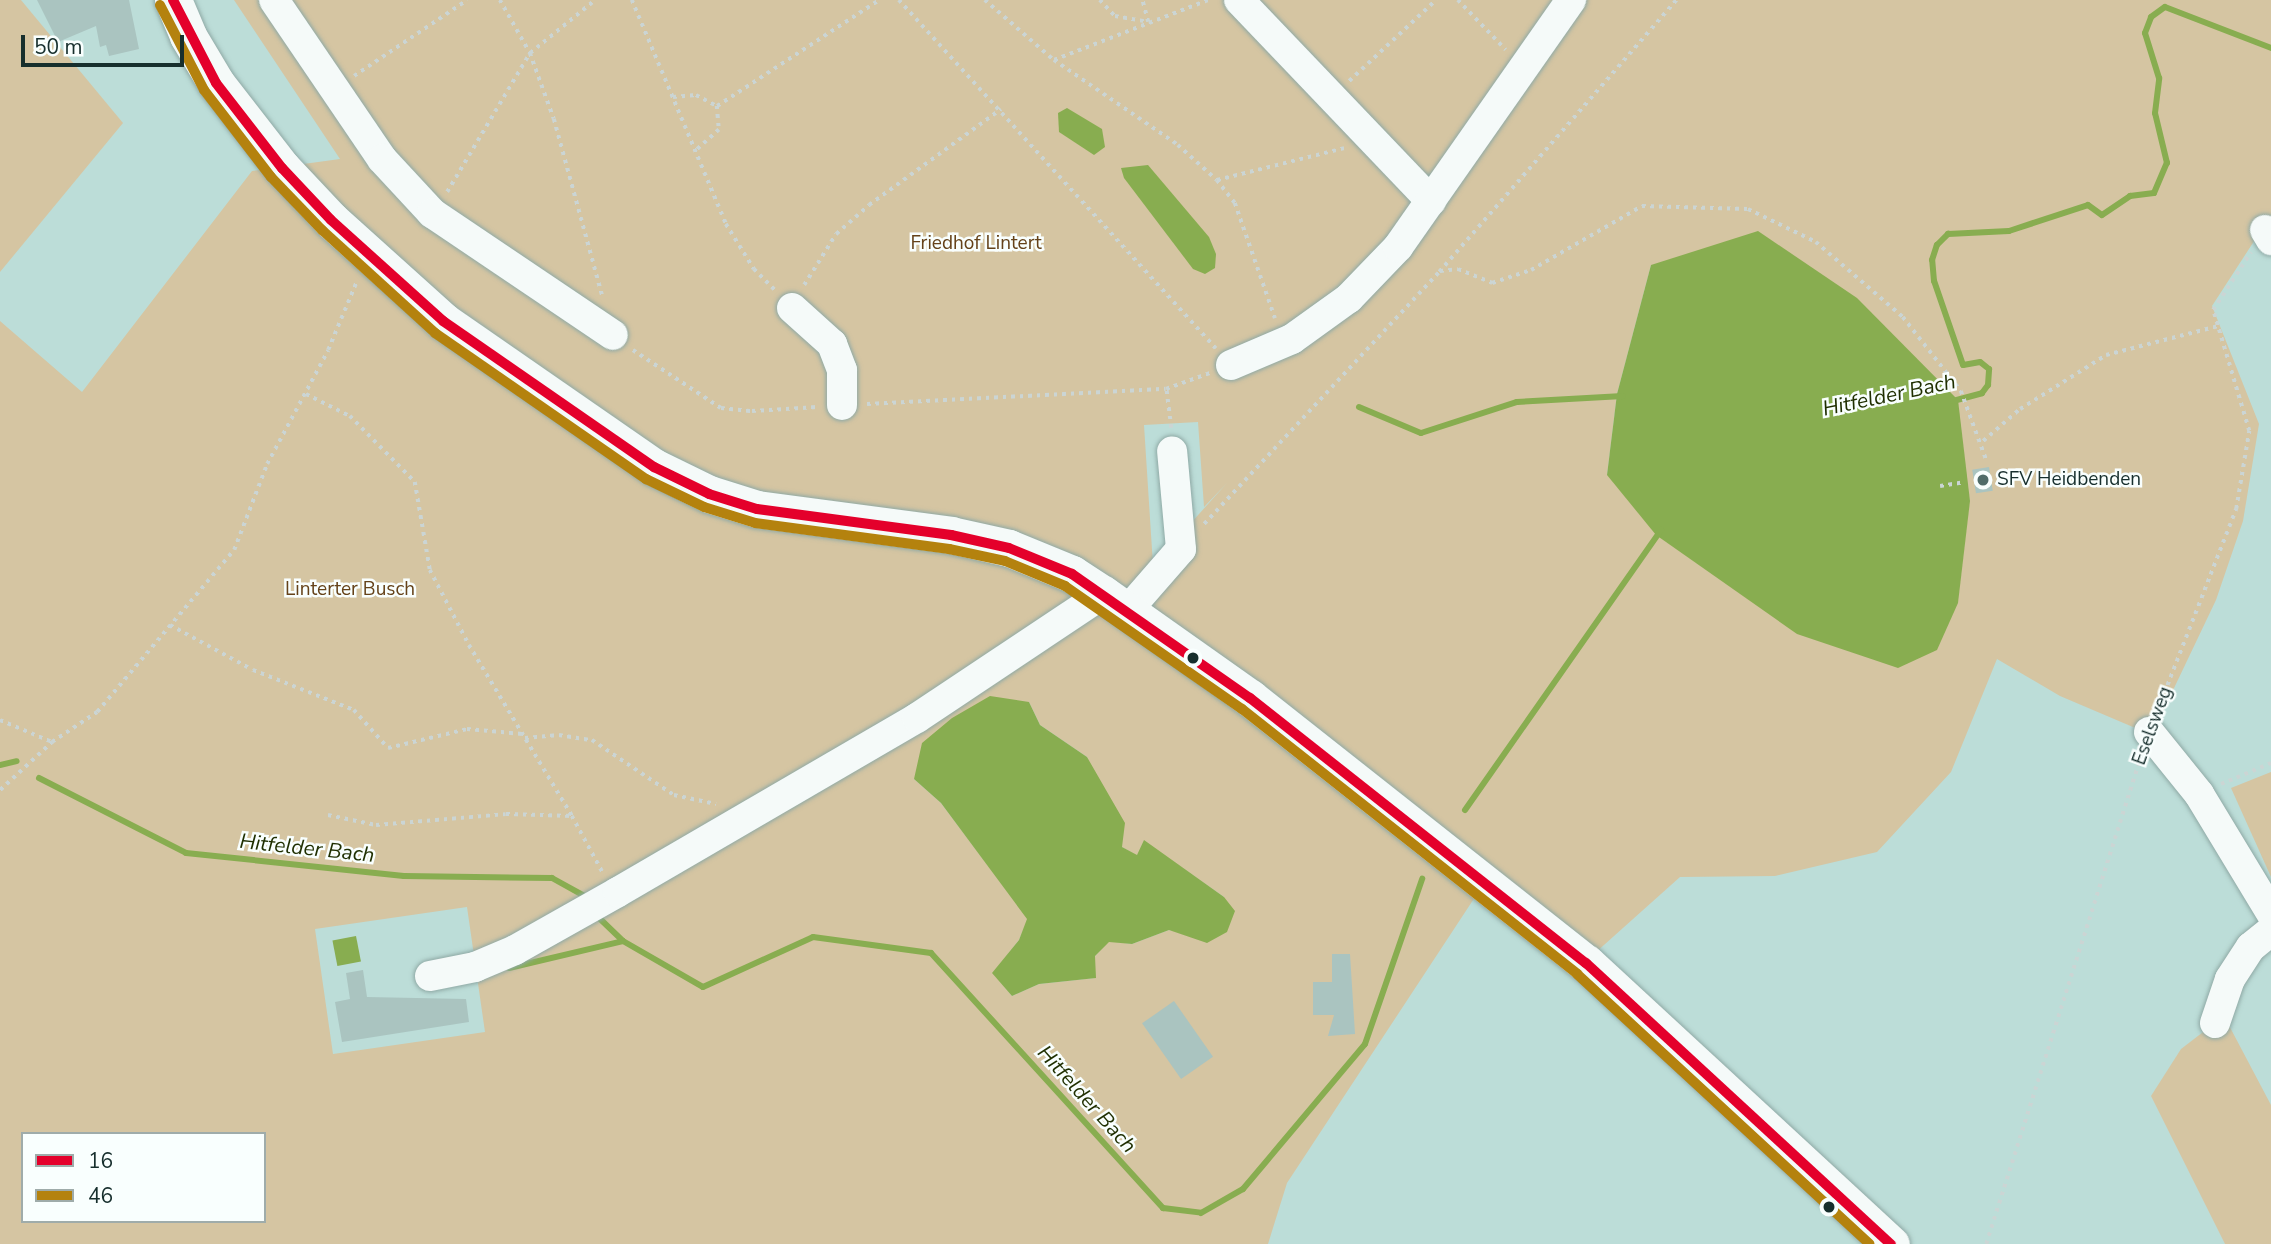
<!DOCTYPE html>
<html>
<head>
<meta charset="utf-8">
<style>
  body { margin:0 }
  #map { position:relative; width:2271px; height:1244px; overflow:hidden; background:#bcddd8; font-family:"Nunito Sans",sans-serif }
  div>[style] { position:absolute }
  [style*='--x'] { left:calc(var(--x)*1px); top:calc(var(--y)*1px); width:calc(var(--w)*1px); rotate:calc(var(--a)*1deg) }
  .green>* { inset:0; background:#d5c5a2 }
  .water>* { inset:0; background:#88ad50; transform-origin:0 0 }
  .stream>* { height:6px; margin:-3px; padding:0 3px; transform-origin:3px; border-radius:3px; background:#88ad50 }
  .building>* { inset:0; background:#aac4c0; transform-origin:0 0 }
  .path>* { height:3.5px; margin-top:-1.75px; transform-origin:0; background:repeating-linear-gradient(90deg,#cbd5d4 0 3.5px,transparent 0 8.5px) }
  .roads { filter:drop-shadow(0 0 2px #8fa9a5) drop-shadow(0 0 2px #8fa9a5) }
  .minor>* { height:30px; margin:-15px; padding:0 15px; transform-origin:15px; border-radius:15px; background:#f5faf9 }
  .major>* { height:37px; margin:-18.5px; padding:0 18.5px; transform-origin:18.5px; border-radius:18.5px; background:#f5faf9 }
  .bus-1>* { height:10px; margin:-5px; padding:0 5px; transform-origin:5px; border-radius:5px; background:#e4002b }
  .bus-2>* { height:10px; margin:-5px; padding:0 5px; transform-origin:5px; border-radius:5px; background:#b4820e }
  .dots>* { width:19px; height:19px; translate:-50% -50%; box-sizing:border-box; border:4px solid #f9fffe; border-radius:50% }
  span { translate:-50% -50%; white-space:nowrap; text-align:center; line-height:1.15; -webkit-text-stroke:5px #f9fffe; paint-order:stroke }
  .park-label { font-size:19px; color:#654219 }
  .poi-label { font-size:19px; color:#172f2d }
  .left { translate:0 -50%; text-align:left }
  .street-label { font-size:19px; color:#172f2d }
  .water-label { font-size:21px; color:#1f2f00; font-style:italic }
  .legend { position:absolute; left:21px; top:1132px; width:245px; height:91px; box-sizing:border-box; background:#f9fffe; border:2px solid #9facaa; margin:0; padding:9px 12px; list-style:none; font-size:21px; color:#172f2d }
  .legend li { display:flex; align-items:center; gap:14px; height:35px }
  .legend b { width:35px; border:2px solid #9facaa }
  .scale { position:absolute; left:21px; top:35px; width:163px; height:32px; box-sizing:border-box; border:4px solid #172f2d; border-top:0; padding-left:9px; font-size:21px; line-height:24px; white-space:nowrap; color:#172f2d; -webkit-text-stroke:5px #f9fffe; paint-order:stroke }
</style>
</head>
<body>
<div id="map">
  <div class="green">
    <div style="clip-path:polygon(0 0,21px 0,123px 123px,0 272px)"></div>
    <div style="clip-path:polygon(evenodd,234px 0,2271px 0,2271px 215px,2212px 306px,2259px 424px,2243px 521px,2216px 600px,2155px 728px,2140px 730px,2060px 696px,1997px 659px,1951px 772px,1877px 852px,1775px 876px,1680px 877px,1576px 970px,1479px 891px,1287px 1183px,1268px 1244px,0 1244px,0 321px,82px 392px,252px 171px,340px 159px,234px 0,1651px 265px,1964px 482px,1970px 501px,1607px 475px,1617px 394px,1651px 265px,234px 0,1198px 422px,1204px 507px,1227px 483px,1153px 565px,1144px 425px,1198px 422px,234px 0,1029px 702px,1040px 725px,1087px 757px,1122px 847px,1137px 856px,1144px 841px,1224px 897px,1190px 934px,1169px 930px,1132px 944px,1109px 941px,1095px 956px,1095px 978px,1039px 984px,1012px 996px,993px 973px,1019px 940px,1028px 919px,941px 803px,914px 779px,1029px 702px,234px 0,467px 907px,485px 1032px,333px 1054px,315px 929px,467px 907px,234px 0,23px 1134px,264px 1134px,264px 1221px,23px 1221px,23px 1134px)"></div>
    <div style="clip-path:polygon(2271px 772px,2271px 877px,2231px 788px)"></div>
    <div style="clip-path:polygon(2224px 1016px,2271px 1105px,2271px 1244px,2225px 1244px,2151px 1096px,2181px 1049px)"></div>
  </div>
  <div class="water">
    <div style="clip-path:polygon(1067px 108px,1102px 129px,1105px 147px,1094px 155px,1059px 132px,1058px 113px)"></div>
    <div style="clip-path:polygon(1148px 165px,1209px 237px,1216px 254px,1215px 268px,1205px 274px,1193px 269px,1124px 178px,1121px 168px)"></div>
    <div style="clip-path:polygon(1758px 231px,1857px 298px,1958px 400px,1970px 501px,1958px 603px,1937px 650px,1898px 668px,1797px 634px,1656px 535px,1607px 475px,1617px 394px,1651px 265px)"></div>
    <div style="clip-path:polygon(990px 696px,1029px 702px,1040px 725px,1087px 757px,1125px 823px,1122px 847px,1137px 855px,1144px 840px,1224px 897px,1235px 911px,1227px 932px,1207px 943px,1169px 930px,1132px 944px,1109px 942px,1095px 956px,1096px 978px,1039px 984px,1012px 996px,992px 973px,1019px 940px,1027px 919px,941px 803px,914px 779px,922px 743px,952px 718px)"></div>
    <div style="left:356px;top:936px;width:26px;height:24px;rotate:79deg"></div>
  </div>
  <div class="stream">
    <div style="--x:1953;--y:401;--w:30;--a:-15"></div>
    <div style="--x:1982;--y:393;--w:10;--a:-53"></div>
    <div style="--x:1988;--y:385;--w:16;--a:-86"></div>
    <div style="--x:1989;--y:369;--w:11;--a:-142"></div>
    <div style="--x:1980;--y:362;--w:17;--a:170"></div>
    <div style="--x:1963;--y:365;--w:89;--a:-109"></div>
    <div style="--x:1934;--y:281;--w:21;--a:-95"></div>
    <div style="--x:1932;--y:260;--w:16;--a:-72"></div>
    <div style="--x:1937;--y:245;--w:16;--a:-45"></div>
    <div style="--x:1948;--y:234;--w:61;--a:-2.8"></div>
    <div style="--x:2009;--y:231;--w:83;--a:-18.2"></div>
    <div style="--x:2088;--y:205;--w:17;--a:36"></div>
    <div style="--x:2102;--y:215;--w:34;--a:-34"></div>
    <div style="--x:2130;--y:196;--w:24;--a:-7"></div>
    <div style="--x:2154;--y:193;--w:33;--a:-67"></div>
    <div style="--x:2167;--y:163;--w:51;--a:-103.5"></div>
    <div style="--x:2155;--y:113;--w:35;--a:-83"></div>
    <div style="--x:2159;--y:78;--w:47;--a:-107.3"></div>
    <div style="--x:2145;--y:33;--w:17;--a:-69"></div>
    <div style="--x:2151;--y:17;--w:17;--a:-36"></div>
    <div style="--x:2165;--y:7;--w:114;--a:21.1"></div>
    <div style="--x:1359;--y:407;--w:67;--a:22.8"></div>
    <div style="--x:1421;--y:433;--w:101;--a:-17.9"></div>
    <div style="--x:1517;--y:402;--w:106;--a:-3.2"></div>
    <div style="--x:0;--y:765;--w:17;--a:-13"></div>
    <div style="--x:39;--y:778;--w:165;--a:27"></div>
    <div style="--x:186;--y:853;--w:219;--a:6"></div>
    <div style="--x:404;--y:876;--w:148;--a:0.8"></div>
    <div style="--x:552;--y:878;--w:38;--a:29"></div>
    <div style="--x:1465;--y:810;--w:342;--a:-55"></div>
    <div style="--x:596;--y:915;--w:37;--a:44"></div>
    <div style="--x:623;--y:941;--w:92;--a:29.9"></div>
    <div style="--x:703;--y:987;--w:121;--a:-24.4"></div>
    <div style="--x:813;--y:937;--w:119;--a:7.7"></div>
    <div style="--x:931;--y:953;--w:345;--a:47.7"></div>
    <div style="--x:1163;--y:1208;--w:38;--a:7"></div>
    <div style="--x:1201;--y:1213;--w:48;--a:-29.7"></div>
    <div style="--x:1243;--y:1189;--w:189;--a:-49.9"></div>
    <div style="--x:1365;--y:1044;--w:175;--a:-70.9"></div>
    <div style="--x:509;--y:968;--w:117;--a:-13.3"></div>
  </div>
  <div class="building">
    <div style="clip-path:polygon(37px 0,129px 0,139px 49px,109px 56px,106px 45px,100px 47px,96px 26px,58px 42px)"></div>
    <div style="left:1989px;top:467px;width:24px;height:17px;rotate:81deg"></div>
    <div style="clip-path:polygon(1332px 954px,1350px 954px,1355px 1034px,1328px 1036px,1334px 1015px,1313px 1015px,1313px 982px,1332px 982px)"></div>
    <div style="clip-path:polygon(363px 970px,367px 997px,466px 999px,469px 1022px,342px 1042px,335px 1002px,350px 999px,346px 973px)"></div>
    <div style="left:1174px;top:1001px;width:68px;height:39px;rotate:55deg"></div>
  </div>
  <div class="path">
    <div style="--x:500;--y:0;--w:61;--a:60.5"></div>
    <div style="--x:530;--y:53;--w:70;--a:70"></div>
    <div style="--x:554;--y:119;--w:186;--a:74.7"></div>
    <div style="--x:632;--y:0;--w:243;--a:67.2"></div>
    <div style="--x:726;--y:224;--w:53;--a:58.1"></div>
    <div style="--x:754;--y:269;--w:30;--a:45"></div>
    <div style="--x:899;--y:0;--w:471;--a:47.7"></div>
    <div style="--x:985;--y:0;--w:91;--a:41"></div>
    <div style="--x:1054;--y:60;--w:150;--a:34.4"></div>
    <div style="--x:1178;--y:145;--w:52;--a:41.9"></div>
    <div style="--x:1217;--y:180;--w:29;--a:52"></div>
    <div style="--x:1235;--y:203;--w:122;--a:70.8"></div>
    <div style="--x:1100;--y:0;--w:22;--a:47"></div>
    <div style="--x:1115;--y:16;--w:34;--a:10"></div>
    <div style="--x:1148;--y:22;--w:23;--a:-105"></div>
    <div style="--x:1458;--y:0;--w:69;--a:46.2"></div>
    <div style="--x:1054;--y:60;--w:165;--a:-21.3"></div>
    <div style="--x:354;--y:76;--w:136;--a:-33.9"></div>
    <div style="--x:1349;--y:81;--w:119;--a:-43"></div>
    <div style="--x:673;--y:97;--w:23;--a:-5"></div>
    <div style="--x:696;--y:95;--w:24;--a:28"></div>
    <div style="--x:717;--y:106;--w:24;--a:85"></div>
    <div style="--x:719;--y:130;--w:31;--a:138"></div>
    <div style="--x:717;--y:106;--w:194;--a:-33.2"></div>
    <div style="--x:1217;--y:180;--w:131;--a:-14.1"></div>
    <div style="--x:447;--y:192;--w:162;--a:-59.2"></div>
    <div style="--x:530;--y:53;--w:84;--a:-39.2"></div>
    <div style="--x:1440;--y:271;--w:18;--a:-6"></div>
    <div style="--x:1458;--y:269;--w:37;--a:22"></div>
    <div style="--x:1492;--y:283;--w:41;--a:-18.4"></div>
    <div style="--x:1531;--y:270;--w:128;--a:-30"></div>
    <div style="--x:1642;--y:206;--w:106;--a:1.6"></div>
    <div style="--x:1748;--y:209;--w:76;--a:25.9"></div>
    <div style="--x:1816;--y:242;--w:115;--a:40.8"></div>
    <div style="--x:1903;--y:317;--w:94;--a:51.9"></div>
    <div style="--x:1961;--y:391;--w:72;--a:69.8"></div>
    <div style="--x:804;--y:285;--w:60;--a:-57.9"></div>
    <div style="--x:836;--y:234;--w:44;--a:-41.3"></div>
    <div style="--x:869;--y:205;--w:163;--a:-36"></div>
    <div style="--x:633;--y:350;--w:105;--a:33.4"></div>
    <div style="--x:721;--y:408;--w:31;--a:6"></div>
    <div style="--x:752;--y:411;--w:65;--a:-3.5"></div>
    <div style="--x:306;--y:394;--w:49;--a:26.6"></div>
    <div style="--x:350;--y:416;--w:93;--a:45.4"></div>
    <div style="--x:415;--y:482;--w:89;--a:80.3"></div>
    <div style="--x:430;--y:570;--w:85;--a:62.5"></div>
    <div style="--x:469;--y:645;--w:200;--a:58.9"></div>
    <div style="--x:867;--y:404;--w:299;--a:-2.9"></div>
    <div style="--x:1171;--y:428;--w:39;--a:-97"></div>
    <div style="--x:1166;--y:389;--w:47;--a:-20"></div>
    <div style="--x:1983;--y:441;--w:49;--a:-40.9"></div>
    <div style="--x:2020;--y:409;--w:102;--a:-32.1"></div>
    <div style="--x:2106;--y:355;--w:116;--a:-14.5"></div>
    <div style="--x:1940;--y:486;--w:24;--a:-9"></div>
    <div style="--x:1204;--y:524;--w:345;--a:-47"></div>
    <div style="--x:1439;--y:272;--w:361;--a:-48.9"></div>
    <div style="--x:170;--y:625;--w:94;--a:28.5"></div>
    <div style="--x:253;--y:670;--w:109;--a:21.6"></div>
    <div style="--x:354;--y:710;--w:51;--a:48.2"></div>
    <div style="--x:388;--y:748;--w:81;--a:-13.5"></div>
    <div style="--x:467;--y:729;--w:56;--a:5.1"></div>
    <div style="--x:2158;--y:709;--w:215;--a:-68.7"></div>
    <div style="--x:2236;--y:509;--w:79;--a:-80.5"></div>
    <div style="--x:2249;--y:431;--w:126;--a:-106.6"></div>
    <div style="--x:2213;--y:310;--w:69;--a:-56.8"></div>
    <div style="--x:0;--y:720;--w:56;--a:22.9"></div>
    <div style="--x:525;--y:738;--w:34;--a:-5"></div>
    <div style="--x:559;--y:735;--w:33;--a:9"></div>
    <div style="--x:592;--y:740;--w:99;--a:33.9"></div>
    <div style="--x:674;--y:795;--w:43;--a:12.1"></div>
    <div style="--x:2221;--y:784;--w:54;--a:-22.8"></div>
    <div style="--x:0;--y:790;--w:71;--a:-42.7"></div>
    <div style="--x:52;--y:742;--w:54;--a:-33.7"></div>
    <div style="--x:97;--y:712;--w:212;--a:-49.8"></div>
    <div style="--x:234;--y:550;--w:92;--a:-69"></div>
    <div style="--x:267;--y:464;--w:129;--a:-61.8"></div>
    <div style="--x:328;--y:350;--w:73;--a:-67.3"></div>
    <div style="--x:328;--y:815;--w:49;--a:11.8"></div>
    <div style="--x:376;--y:825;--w:130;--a:-4.8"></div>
    <div style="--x:506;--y:814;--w:66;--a:1.7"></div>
    <div style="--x:572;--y:816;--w:63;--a:61.4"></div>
    <div style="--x:1986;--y:1244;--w:506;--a:-72.39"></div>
  </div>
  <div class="roads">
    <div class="minor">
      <div style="--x:274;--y:0;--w:192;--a:55.8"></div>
      <div style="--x:382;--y:159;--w:74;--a:47.2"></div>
      <div style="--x:432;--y:213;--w:218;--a:34"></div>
      <div style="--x:1239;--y:0;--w:278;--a:46.3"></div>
      <div style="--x:2265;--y:230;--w:12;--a:59"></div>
      <div style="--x:792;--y:308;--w:54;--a:42"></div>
      <div style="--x:832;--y:344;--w:28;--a:69"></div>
      <div style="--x:842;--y:370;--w:35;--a:90"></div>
      <div style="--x:1231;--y:365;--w:66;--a:-23.1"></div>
      <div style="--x:1292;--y:339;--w:70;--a:-35.7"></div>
      <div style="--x:1349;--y:298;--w:71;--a:-46.1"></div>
      <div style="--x:1398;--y:247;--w:302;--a:-55"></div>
      <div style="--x:1127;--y:611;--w:82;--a:-48.9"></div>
      <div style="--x:1181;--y:549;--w:98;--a:-95.2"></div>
      <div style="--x:2149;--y:732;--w:80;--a:51.1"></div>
      <div style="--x:2199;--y:794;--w:139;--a:58.8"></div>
      <div style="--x:430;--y:976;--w:46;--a:-11.3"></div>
      <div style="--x:475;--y:967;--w:43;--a:-23"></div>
      <div style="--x:515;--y:950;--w:118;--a:-29.4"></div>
      <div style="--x:618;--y:892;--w:346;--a:-30.2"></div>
      <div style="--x:917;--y:718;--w:224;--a:-33.7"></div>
      <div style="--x:2215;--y:1023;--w:46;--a:-71.2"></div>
      <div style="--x:2230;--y:979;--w:38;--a:-57"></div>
      <div style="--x:2251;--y:947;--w:26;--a:-39"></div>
    </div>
    <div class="major">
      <div style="--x:173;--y:0;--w:39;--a:67"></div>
      <div style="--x:188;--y:36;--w:55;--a:59.2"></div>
      <div style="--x:216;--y:83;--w:108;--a:52.2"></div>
      <div style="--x:282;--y:168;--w:71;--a:46.7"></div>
      <div style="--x:331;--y:220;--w:151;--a:42"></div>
      <div style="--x:443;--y:321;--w:257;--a:34.7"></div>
      <div style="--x:654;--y:467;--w:61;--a:26.1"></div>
      <div style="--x:709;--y:494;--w:50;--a:17.4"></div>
      <div style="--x:757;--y:509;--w:196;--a:7.6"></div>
      <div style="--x:951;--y:535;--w:59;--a:12.6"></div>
      <div style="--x:1009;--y:548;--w:68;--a:22.4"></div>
      <div style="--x:1072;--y:574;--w:37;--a:33"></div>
      <div style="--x:1103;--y:594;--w:180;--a:35.3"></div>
      <div style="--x:1250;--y:698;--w:428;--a:38.3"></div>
      <div style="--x:1586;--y:963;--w:415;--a:42.7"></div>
    </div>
  </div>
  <div class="bus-1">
    <div style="--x:173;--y:0;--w:93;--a:62.6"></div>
    <div style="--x:216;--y:83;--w:108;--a:52.2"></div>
    <div style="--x:282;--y:168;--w:71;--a:46.7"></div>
    <div style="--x:331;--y:220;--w:151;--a:42"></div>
    <div style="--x:443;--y:321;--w:257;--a:34.7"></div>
    <div style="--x:654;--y:467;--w:61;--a:26.1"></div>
    <div style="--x:709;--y:494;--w:50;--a:17.4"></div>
    <div style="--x:757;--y:509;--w:196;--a:7.6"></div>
    <div style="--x:951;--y:535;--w:59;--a:12.6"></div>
    <div style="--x:1009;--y:548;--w:68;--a:22.4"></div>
    <div style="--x:1072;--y:574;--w:217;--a:34.9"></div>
    <div style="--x:1250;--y:698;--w:428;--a:38.3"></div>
    <div style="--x:1586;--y:963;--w:415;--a:42.7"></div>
  </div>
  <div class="bus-2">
    <div style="--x:160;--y:5;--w:96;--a:62.6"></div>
    <div style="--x:204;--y:90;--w:110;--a:52.4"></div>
    <div style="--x:271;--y:177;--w:74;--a:46.1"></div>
    <div style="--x:322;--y:230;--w:153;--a:42.3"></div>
    <div style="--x:435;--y:333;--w:257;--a:34.7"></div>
    <div style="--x:646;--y:479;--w:64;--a:25.8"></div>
    <div style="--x:704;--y:507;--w:53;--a:17.4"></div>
    <div style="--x:755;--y:523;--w:196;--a:7.6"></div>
    <div style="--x:949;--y:549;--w:57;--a:12.1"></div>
    <div style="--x:1005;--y:561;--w:65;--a:22.6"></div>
    <div style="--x:1065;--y:586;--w:216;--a:34.8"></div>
    <div style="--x:1242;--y:709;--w:427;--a:38.3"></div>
    <div style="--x:1577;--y:974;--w:398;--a:42.7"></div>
  </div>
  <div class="dots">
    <div style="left:1983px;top:480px;background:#516c69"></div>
    <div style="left:1193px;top:658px;background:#172f2d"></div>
    <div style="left:1829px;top:1207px;background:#172f2d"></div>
  </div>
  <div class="park-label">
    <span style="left:976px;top:244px">Friedhof Lintert</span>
    <span style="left:350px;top:590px">Linterter Busch</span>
  </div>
  <div class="poi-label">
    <span class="left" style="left:1997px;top:480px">SFV Heidbenden</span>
  </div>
  <div class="street-label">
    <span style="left:2153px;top:726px;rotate:-70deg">Eselsweg</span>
  </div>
  <div class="water-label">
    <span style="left:1889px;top:395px;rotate:-12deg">Hitfelder Bach</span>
    <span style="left:307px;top:848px;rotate:6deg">Hitfelder Bach</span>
    <span style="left:1087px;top:1099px;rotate:48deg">Hitfelder Bach</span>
  </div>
  <ul class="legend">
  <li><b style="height:9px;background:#e4002b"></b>16</li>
  <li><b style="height:9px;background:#b4820e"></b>46</li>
  </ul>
  <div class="scale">50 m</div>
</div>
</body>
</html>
